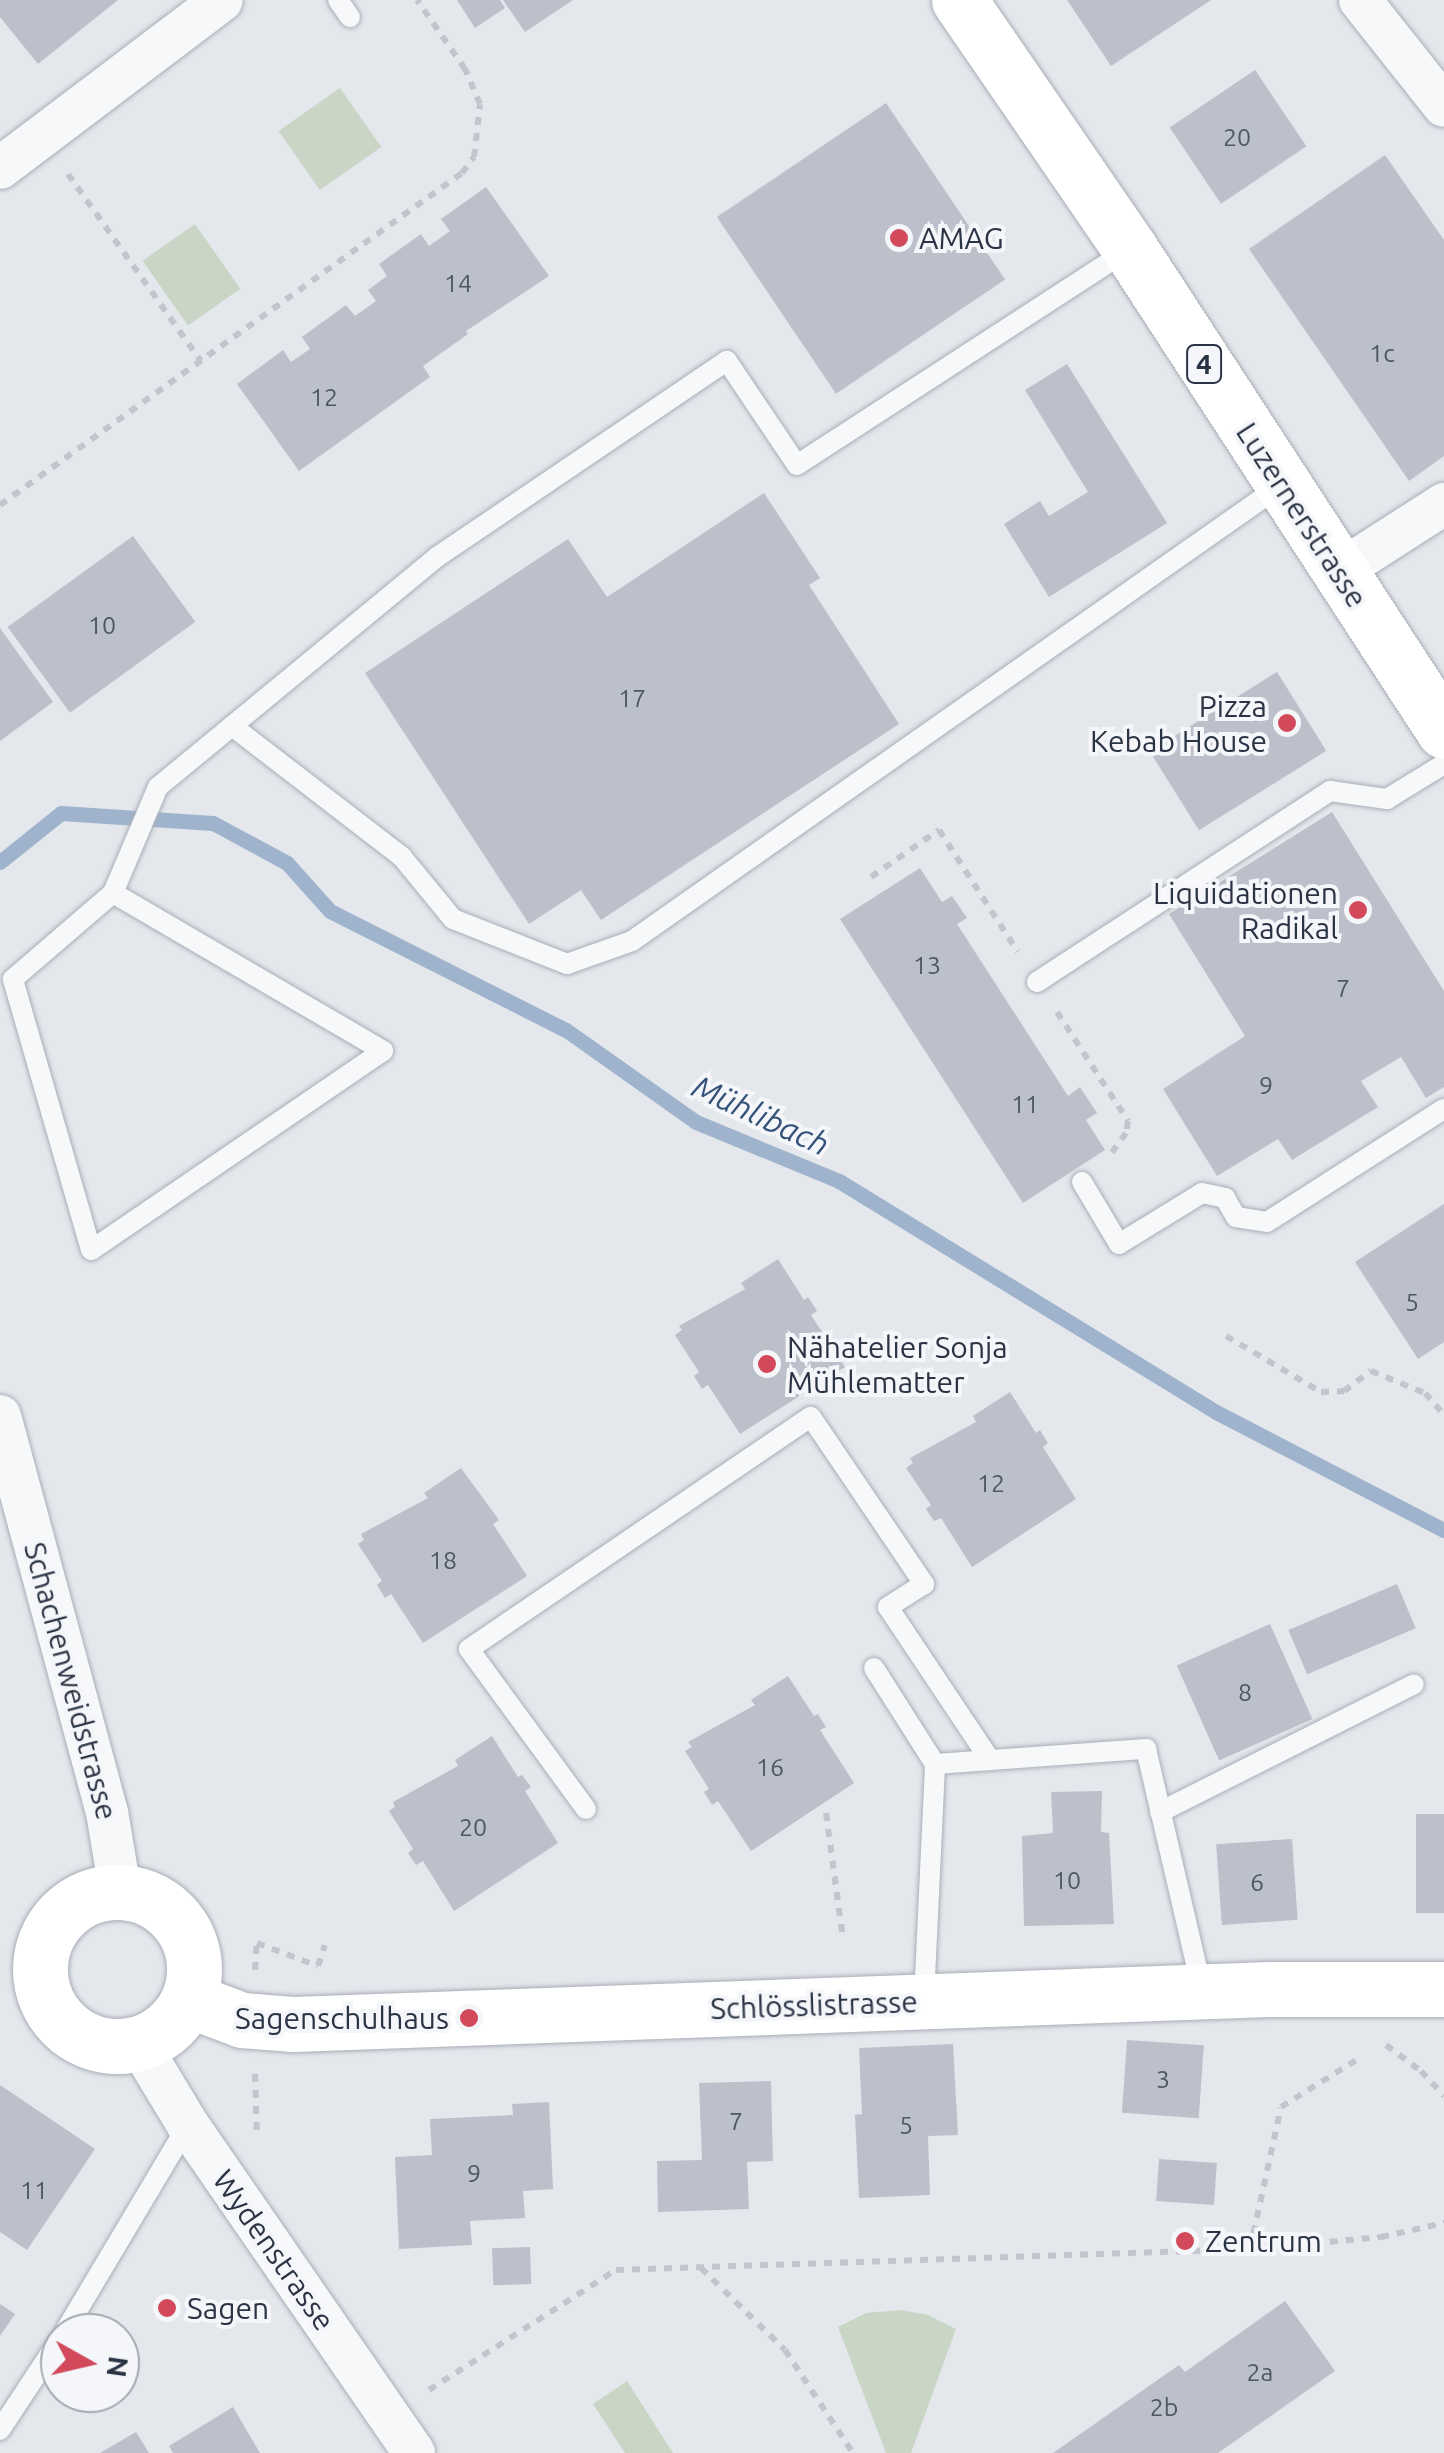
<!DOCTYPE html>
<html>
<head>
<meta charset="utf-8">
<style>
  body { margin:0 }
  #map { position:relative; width:1444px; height:2453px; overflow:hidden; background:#e4e7ec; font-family:Ubuntu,sans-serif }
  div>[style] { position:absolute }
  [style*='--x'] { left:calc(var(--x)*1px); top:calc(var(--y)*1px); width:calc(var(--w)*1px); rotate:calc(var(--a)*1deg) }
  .green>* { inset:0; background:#c9d6c5; transform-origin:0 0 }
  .stream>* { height:15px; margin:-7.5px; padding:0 7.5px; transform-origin:7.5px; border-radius:7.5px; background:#9fb4cc }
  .building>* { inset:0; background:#bbc0ca; transform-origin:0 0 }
  .path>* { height:6px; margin-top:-3px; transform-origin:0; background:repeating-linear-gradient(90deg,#c2c5cb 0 8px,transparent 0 16px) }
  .roads { filter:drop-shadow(0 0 2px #a9aeb7) drop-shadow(0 0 2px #a9aeb7) }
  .lane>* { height:20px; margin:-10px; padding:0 10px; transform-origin:10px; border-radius:10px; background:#f7f8fa }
  .street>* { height:42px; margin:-21px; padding:0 21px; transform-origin:21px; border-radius:21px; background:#f7f8fa }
  .secondary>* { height:55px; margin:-27.5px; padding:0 27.5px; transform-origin:27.5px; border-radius:27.5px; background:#fff }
  .secondary>.ring { margin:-27.5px; padding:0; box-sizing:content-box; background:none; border:55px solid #fff; border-radius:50% }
  .primary>* { height:55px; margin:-27.5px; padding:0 27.5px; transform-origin:27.5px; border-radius:27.5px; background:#fff }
  .dots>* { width:28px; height:28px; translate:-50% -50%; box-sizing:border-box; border:5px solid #f4f6f9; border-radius:50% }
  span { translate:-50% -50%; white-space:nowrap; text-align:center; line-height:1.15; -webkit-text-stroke:8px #f4f6f9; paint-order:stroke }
  .number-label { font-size:25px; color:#4f5766 }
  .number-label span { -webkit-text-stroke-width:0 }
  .shield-label span { padding:2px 8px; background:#f4f6f9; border:2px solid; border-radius:8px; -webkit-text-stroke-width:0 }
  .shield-label { font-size:28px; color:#2b3445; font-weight:700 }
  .poi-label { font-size:30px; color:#2b3445 }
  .left { translate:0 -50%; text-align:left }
  .right { translate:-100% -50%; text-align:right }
  .street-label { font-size:30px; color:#2b3445 }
  .water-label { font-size:32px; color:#34527a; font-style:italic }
  .north { position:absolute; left:40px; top:2313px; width:100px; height:100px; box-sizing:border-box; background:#f4f6f9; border:2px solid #a4a8b1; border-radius:50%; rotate:98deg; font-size:28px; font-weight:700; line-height:40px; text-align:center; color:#2b3445 }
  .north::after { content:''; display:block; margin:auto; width:35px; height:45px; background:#d1495b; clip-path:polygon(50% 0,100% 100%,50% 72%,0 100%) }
</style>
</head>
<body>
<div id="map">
  <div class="green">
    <div style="left:340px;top:88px;width:72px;height:75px;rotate:55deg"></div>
    <div style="left:195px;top:224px;width:79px;height:64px;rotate:55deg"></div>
    <div style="clip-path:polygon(901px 2310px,928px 2315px,956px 2329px,911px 2453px,886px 2453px,838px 2327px,866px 2313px)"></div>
    <div style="clip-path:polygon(627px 2381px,673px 2453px,625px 2453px,593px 2404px)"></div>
  </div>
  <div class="stream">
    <div style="--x:0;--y:862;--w:78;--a:-38.8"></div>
    <div style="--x:61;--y:813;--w:152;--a:3.8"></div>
    <div style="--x:213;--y:823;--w:84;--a:28.4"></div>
    <div style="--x:287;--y:863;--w:64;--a:48.1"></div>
    <div style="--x:330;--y:911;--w:264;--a:26.8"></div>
    <div style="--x:566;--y:1030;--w:159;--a:35.3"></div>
    <div style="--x:696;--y:1122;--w:155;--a:22.4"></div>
    <div style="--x:839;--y:1181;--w:442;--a:31.5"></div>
    <div style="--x:1216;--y:1412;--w:257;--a:27.4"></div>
  </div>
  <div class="building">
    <div style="clip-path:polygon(0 0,118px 0,38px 64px,0 17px)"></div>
    <div style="clip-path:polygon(457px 0,500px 0,505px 8px,475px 28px)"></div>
    <div style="clip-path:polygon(503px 0,573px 0,525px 32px)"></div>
    <div style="clip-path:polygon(1067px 0,1211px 0,1111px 66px)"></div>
    <div style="left:1255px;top:70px;width:92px;height:103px;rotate:56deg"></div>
    <div style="left:886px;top:103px;width:213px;height:204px;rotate:56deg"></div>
    <div style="clip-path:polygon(1385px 155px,1444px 240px,1444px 456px,1409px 481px,1249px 249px)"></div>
    <div style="clip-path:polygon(486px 187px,549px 276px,466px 331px,468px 334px,423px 366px,430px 377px,299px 471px,237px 384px,283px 350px,291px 362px,310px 349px,302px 337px,346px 305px,355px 316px,376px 301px,368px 290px,387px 276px,379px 264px,421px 234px,429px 246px,450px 231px,441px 219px)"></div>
    <div style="clip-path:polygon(1067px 364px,1167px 523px,1049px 597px,1004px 524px,1040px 501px,1049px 516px,1088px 492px,1025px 390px)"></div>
    <div style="clip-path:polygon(764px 493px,820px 578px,809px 585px,899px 724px,601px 920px,581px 890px,529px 924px,365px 673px,568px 539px,607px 597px)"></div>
    <div style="left:133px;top:536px;width:106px;height:155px;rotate:54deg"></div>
    <div style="clip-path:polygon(0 628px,53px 702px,0 741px)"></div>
    <div style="left:1277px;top:672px;width:93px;height:150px;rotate:58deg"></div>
    <div style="clip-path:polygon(1332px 812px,1444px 991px,1444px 1087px,1426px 1098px,1401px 1057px,1361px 1081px,1378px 1107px,1292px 1160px,1278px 1139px,1217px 1176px,1163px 1089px,1245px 1036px,1169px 914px)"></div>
    <div style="clip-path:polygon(920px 868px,942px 902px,952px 896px,967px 918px,957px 924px,1068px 1096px,1080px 1087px,1097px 1113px,1086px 1120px,1105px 1150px,1023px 1203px,840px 919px)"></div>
    <div style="clip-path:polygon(1444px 1204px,1444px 1342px,1418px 1359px,1355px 1262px)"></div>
    <div style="clip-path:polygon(778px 1259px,804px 1300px,808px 1297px,817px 1311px,811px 1315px,845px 1367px,740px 1434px,708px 1385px,702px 1389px,694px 1376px,699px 1372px,675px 1335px,682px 1330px,679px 1326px,745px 1289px,741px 1283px)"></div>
    <div style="clip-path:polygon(1010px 1392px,1036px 1433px,1040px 1430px,1048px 1443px,1043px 1447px,1076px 1499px,972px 1567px,941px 1518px,934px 1521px,926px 1509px,931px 1505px,906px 1468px,913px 1463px,910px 1458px,976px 1422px,973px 1416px)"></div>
    <div style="clip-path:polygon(461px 1468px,499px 1520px,493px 1524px,527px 1576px,423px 1643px,391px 1594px,385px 1598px,377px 1585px,382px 1581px,358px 1544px,364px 1540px,361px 1534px,428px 1498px,424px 1493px)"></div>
    <div style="left:1397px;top:1584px;width:48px;height:118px;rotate:67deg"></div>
    <div style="left:1270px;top:1624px;width:104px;height:102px;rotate:66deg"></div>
    <div style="clip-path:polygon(788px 1676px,814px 1716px,818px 1714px,826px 1727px,820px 1730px,854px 1783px,751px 1851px,718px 1801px,712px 1805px,704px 1792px,709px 1789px,685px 1751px,692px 1747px,688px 1742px,755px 1705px,751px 1700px)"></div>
    <div style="clip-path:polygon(492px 1736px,518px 1777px,522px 1775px,531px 1787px,525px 1791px,558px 1843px,454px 1911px,423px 1861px,416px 1865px,408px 1853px,413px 1849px,389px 1811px,395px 1807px,393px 1802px,458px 1766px,455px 1760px)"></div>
    <div style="clip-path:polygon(1102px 1791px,1101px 1832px,1109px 1833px,1114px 1924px,1024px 1926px,1022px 1836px,1053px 1833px,1051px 1792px)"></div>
    <div style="left:1444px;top:1814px;width:99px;height:28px;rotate:90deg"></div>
    <div style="left:1292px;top:1839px;width:81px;height:76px;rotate:86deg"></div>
    <div style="left:1127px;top:2040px;width:77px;height:73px;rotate:4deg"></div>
    <div style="clip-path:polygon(953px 2044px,958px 2135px,928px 2136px,930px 2195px,859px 2198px,855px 2115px,862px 2114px,859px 2048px)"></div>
    <div style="clip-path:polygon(771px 2081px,773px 2161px,747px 2162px,749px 2209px,658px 2212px,657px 2161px,702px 2160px,699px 2083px)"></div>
    <div style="clip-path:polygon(0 2085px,95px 2149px,27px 2250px,0 2232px)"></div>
    <div style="clip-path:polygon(549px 2102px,553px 2189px,523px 2191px,525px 2218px,470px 2221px,472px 2245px,399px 2249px,395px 2157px,432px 2155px,430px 2119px,513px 2115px,512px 2104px)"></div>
    <div style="left:1159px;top:2159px;width:58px;height:42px;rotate:4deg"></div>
    <div style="left:530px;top:2247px;width:37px;height:38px;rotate:88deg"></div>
    <div style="clip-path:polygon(1285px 2301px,1335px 2371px,1218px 2453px,1053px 2453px,1179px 2365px,1185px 2372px)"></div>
    <div style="clip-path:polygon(0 2304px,15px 2314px,0 2336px)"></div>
    <div style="clip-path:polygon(233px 2407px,260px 2453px,173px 2453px,169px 2446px)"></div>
    <div style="clip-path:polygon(136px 2432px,149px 2453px,100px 2453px)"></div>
  </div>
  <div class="path">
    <div style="--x:68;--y:174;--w:229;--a:54.6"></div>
    <div style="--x:0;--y:505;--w:569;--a:-35.7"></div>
    <div style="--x:462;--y:173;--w:20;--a:-53"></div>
    <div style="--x:474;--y:157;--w:53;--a:-83.5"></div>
    <div style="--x:480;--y:104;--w:38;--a:-113"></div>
    <div style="--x:465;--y:69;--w:84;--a:-124.8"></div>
    <div style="--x:871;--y:877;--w:83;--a:-34.7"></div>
    <div style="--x:939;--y:830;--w:145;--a:57.1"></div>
    <div style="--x:1057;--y:1012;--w:130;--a:56.9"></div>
    <div style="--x:1128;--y:1121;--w:12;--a:99"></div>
    <div style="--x:1126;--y:1133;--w:31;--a:126"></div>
    <div style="--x:1226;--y:1336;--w:110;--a:30.5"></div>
    <div style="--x:1321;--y:1392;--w:23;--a:-2"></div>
    <div style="--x:1344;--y:1391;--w:34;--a:-37"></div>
    <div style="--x:1371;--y:1371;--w:58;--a:22.2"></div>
    <div style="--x:1425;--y:1393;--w:29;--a:49"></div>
    <div style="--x:826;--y:1813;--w:127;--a:82.3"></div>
    <div style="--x:255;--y:1970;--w:27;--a:-86"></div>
    <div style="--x:257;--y:1943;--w:65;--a:20.7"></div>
    <div style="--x:318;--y:1966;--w:22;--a:-72"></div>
    <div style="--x:1386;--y:2045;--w:44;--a:36.6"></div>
    <div style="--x:1421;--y:2071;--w:34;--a:47"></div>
    <div style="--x:255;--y:2074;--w:62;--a:88.2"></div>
    <div style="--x:1250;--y:2249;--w:132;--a:-5.2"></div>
    <div style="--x:1381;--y:2237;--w:65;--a:-12.5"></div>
    <div style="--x:701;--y:2268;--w:117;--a:44.3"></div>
    <div style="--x:785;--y:2350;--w:123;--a:56.6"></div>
    <div style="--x:429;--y:2390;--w:222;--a:-32.7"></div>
    <div style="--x:616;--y:2270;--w:634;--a:-1.9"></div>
    <div style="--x:1250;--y:2249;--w:145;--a:-77.7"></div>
    <div style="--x:1281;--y:2107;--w:94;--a:-32"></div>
  </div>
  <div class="roads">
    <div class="lane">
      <div style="--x:338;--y:0;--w:21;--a:55"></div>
      <div style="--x:232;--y:726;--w:215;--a:37.6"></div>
      <div style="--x:402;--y:857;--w:80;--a:50.6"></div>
      <div style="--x:453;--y:919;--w:123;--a:21.5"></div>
      <div style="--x:567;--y:964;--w:69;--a:-19.5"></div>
      <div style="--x:632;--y:941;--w:792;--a:-35.08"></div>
      <div style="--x:113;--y:893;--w:313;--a:30.3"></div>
      <div style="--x:383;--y:1051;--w:353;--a:145.7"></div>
      <div style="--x:91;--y:1250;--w:282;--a:-106.1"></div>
      <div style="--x:13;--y:979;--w:132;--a:-40.7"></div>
      <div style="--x:113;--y:893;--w:115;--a:-67"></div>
      <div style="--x:158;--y:787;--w:362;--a:-39.5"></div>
      <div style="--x:437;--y:557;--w:350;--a:-34.1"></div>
      <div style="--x:727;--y:361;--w:125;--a:56.1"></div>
      <div style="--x:797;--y:465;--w:395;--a:-33"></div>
      <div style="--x:1037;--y:982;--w:350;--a:-33.1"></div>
      <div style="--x:1330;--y:791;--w:58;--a:8"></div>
      <div style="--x:1387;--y:799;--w:67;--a:-31.6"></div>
      <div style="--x:1082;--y:1182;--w:72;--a:59.2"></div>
      <div style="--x:1119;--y:1244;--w:97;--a:-31.6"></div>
      <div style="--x:1202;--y:1193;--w:24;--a:12"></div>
      <div style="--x:1225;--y:1198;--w:22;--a:60"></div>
      <div style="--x:1236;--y:1217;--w:31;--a:9"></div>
      <div style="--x:1267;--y:1222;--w:210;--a:-32.6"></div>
      <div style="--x:874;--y:1668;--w:114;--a:57.6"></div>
      <div style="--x:586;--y:1809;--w:198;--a:-126.2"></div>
      <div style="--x:469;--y:1649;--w:413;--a:-34.2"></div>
      <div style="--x:811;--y:1417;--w:202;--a:55.9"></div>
      <div style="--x:924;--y:1584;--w:43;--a:147.4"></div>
      <div style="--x:888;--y:1607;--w:184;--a:56.3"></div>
      <div style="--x:1160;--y:1812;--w:284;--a:-26.7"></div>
      <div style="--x:924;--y:1999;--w:235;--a:-87.3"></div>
      <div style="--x:935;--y:1764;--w:212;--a:-4.1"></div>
      <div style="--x:1146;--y:1749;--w:247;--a:76.9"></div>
      <div style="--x:64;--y:2333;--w:242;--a:-59.2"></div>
      <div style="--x:0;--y:2430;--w:109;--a:-56.6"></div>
    </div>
    <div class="street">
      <div style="--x:1360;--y:0;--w:135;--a:51.6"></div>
      <div style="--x:0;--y:168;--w:278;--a:-37.1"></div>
      <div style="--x:1338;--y:572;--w:126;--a:-32.7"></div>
      <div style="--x:0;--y:1416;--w:410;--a:74.9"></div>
      <div style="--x:107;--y:1812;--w:79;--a:80.5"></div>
      <div style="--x:139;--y:2044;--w:95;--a:58.8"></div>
      <div style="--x:188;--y:2125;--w:398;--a:55.4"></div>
    </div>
    <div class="secondary">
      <div class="ring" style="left:40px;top:1892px;width:99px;height:99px"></div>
      <div style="--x:189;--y:2000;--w:57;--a:20.7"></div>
      <div style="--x:242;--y:2020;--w:51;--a:4.5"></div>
      <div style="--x:293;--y:2024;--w:977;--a:-2.05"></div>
      <div style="--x:1269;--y:1989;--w:175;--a:0"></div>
    </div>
    <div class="primary">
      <div style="--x:959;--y:0;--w:302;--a:55.5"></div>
      <div style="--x:1130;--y:249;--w:575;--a:56.92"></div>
    </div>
  </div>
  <div class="dots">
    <div style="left:899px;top:238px;background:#d1495b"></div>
    <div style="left:1287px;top:723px;background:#d1495b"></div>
    <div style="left:1358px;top:910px;background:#d1495b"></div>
    <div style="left:767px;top:1364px;background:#d1495b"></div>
    <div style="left:469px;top:2018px;background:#d1495b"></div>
    <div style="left:1185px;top:2241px;background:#d1495b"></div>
    <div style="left:167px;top:2308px;background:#d1495b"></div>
  </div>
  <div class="number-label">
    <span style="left:1237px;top:137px">20</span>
    <span style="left:458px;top:283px">14</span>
    <span style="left:1382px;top:353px">1c</span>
    <span style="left:324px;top:397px">12</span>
    <span style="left:102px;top:625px">10</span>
    <span style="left:632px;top:698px">17</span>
    <span style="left:927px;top:965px">13</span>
    <span style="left:1343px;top:988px">7</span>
    <span style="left:1266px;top:1085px">9</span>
    <span style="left:1025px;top:1104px">11</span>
    <span style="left:1412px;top:1302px">5</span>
    <span style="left:991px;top:1483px">12</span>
    <span style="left:443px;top:1560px">18</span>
    <span style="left:1245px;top:1692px">8</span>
    <span style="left:770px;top:1767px">16</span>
    <span style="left:473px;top:1827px">20</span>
    <span style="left:1067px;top:1880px">10</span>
    <span style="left:1257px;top:1882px">6</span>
    <span style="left:1163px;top:2079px">3</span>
    <span style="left:736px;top:2121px">7</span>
    <span style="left:906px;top:2125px">5</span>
    <span style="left:474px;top:2173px">9</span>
    <span style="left:34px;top:2190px">11</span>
    <span style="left:1260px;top:2372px">2a</span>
    <span style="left:1164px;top:2407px">2b</span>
  </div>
  <div class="shield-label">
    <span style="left:1204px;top:364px">4</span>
  </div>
  <div class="poi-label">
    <span class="left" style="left:919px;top:238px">AMAG</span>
    <span class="right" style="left:1267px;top:723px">Pizza<br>Kebab House</span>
    <span class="right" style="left:1338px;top:910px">Liquidationen<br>Radikal</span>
    <span class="left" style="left:787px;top:1364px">Nähatelier Sonja<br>Mühlematter</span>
    <span class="right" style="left:449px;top:2018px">Sagenschulhaus</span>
    <span class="left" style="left:1205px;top:2241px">Zentrum</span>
    <span class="left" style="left:187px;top:2308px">Sagen</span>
  </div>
  <div class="street-label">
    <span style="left:1302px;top:515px;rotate:57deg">Luzernerstrasse</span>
    <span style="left:71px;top:1681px;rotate:75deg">Schachenweidstrasse</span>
    <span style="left:814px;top:2005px;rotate:-2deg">Schlösslistrasse</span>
    <span style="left:274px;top:2250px;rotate:55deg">Wydenstrasse</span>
  </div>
  <div class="water-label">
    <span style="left:761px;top:1115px;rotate:25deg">Mühlibach</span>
  </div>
  <div class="north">N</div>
</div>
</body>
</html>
